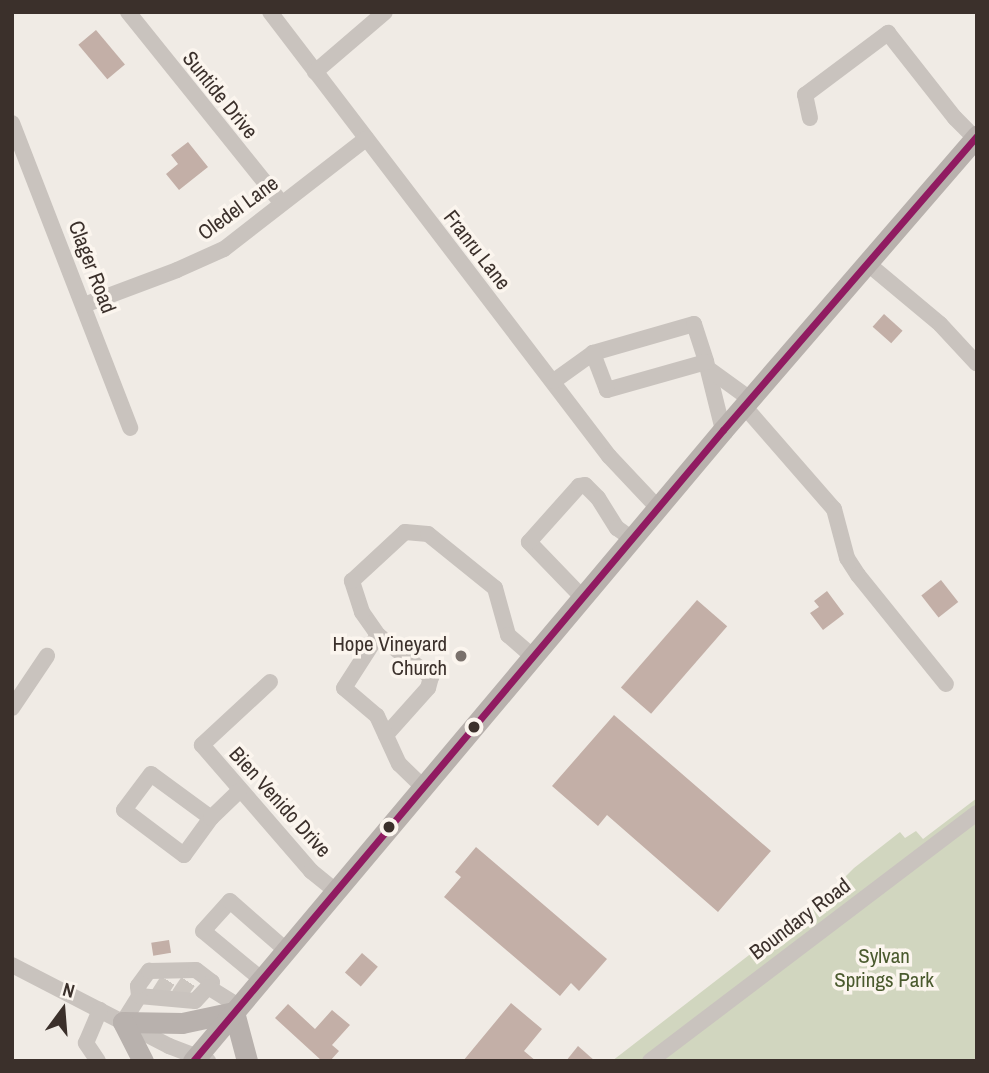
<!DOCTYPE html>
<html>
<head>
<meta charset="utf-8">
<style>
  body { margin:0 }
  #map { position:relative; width:989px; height:1073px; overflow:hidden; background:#f0ebe5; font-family:"Archivo Narrow",sans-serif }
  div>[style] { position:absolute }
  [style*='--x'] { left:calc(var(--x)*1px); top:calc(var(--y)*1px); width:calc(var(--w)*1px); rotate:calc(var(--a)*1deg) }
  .green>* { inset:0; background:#d1d6bf }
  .building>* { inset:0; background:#c3afa7; transform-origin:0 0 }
  .minor-tunnel>* { height:16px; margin-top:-8px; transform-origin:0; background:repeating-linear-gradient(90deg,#ccc6c0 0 16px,transparent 0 24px) }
  .minor>* { height:16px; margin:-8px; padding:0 8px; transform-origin:8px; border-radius:8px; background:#c9c3be }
  .major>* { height:21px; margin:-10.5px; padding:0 10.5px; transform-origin:10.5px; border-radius:10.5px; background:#b8b1ad }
  .bus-1>* { height:7px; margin:-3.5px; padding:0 3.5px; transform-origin:3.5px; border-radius:3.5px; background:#901b61 }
  .dots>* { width:19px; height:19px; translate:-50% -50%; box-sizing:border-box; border:4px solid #fbf5ee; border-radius:50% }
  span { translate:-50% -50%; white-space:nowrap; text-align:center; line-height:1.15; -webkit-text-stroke:7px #fbf5ee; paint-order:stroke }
  .street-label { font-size:21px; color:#3b302b }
  .poi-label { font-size:21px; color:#3b302b }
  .right { translate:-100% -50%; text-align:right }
  .park-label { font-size:21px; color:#4a5a2e }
  .frame { position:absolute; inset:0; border:14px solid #3b302b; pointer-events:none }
  .north { position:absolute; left:28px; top:975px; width:70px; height:70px; -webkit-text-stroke:5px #fbf5ee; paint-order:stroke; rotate:16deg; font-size:19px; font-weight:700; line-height:28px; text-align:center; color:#3b302b }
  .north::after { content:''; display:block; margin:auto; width:24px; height:32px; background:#3b302b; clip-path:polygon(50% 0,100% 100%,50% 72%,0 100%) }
</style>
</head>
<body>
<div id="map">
  <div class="green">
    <div style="clip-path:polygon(977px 798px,977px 1061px,612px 1061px,828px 894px,854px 868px,900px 832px,905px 838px,916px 831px,923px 839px)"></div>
  </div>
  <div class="building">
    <div style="left:96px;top:30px;width:45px;height:23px;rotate:50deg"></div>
    <div style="clip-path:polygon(188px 142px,208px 167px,179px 190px,166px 174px,178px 164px,171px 155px)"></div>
    <div style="left:884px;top:314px;width:25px;height:17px;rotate:42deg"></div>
    <div style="left:941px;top:580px;width:28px;height:25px;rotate:52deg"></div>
    <div style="clip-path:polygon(827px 591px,844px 614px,823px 630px,810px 613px,819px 607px,814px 601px)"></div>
    <div style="left:697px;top:600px;width:40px;height:116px;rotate:41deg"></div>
    <div style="clip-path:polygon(614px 715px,771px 851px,718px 912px,607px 815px,598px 826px,552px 786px)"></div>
    <div style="clip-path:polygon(476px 847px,607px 959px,579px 991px,571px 983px,560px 996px,444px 897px,461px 877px,455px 872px)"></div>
    <div style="left:169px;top:940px;width:13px;height:18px;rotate:81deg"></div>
    <div style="left:362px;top:953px;width:21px;height:26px;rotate:41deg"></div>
    <div style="clip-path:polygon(511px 1003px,542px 1029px,524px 1051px,536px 1061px,463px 1061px)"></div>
    <div style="clip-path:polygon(288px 1004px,315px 1029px,332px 1010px,350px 1025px,332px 1045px,339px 1051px,330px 1061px,322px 1061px,275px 1018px)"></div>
    <div style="clip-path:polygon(578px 1046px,595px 1061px,566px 1061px)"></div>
  </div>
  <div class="minor-tunnel">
    <div style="--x:159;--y:994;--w:19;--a:-58"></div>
    <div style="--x:179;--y:995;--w:18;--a:-56"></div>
  </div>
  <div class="minor">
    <div style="--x:128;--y:12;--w:244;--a:51.2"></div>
    <div style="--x:270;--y:12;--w:559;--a:52.64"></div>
    <div style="--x:609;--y:456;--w:71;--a:46.7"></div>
    <div style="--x:315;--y:72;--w:92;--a:-40.6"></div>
    <div style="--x:810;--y:118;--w:24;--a:-102"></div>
    <div style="--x:805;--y:95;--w:104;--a:-36.8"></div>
    <div style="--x:888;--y:33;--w:108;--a:51.8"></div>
    <div style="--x:955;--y:118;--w:28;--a:45"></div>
    <div style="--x:12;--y:123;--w:327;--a:68.8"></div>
    <div style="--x:867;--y:263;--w:95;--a:39.9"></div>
    <div style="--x:940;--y:324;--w:54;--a:47.2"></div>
    <div style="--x:84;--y:305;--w:99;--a:-20.6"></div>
    <div style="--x:177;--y:270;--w:51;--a:-24.1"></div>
    <div style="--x:224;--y:249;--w:180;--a:-37.8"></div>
    <div style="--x:706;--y:362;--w:70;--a:76"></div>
    <div style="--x:710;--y:370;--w:49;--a:35.9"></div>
    <div style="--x:554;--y:381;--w:48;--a:-35.7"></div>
    <div style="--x:593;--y:353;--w:105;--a:-16"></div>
    <div style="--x:694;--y:324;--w:40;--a:72"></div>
    <div style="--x:706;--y:362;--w:103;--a:164.2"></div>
    <div style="--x:607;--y:390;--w:40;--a:-111"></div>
    <div style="--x:744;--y:406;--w:137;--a:48.9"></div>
    <div style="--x:834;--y:509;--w:51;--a:75.1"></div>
    <div style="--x:847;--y:558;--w:20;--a:57"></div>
    <div style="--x:858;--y:575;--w:140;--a:51.1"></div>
    <div style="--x:583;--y:598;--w:78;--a:-134"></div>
    <div style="--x:529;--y:542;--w:75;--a:-48.2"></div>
    <div style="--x:579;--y:486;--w:6;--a:-9"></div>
    <div style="--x:585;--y:485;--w:18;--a:45"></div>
    <div style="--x:598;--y:498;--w:36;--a:58"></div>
    <div style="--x:617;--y:528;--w:19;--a:36"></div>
    <div style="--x:378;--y:635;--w:68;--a:38.4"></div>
    <div style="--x:431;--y:677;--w:11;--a:105"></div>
    <div style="--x:428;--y:688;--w:63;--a:131.8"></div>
    <div style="--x:270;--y:682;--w:93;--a:137.2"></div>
    <div style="--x:202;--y:745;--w:167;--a:49.1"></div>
    <div style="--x:311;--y:871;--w:32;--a:39"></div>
    <div style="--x:12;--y:708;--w:63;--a:-56.1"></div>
    <div style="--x:423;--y:787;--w:33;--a:-136"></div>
    <div style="--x:399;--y:764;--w:53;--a:-114.6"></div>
    <div style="--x:377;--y:716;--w:43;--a:-139.7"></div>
    <div style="--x:344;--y:688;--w:63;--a:-57.3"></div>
    <div style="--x:378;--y:635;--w:28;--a:-125"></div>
    <div style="--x:362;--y:612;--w:33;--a:-108"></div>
    <div style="--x:352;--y:581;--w:72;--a:-42.8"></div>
    <div style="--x:405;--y:532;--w:23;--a:5"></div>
    <div style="--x:428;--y:534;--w:86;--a:38.9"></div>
    <div style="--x:495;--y:588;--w:49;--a:74.5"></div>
    <div style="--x:508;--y:635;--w:33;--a:41"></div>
    <div style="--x:211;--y:818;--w:74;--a:-143.7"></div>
    <div style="--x:151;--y:774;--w:45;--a:126.9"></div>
    <div style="--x:124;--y:810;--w:75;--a:36.9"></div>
    <div style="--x:184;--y:855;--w:46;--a:-53.9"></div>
    <div style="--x:211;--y:818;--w:39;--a:-44"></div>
    <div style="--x:12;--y:965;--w:177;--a:27.3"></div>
    <div style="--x:169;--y:1046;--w:42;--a:21"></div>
    <div style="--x:261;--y:979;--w:75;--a:-140.4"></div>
    <div style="--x:203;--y:931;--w:40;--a:-48"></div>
    <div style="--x:230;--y:901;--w:74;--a:41.2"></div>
    <div style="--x:139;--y:996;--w:56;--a:5.1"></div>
    <div style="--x:195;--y:1001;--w:19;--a:-47"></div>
    <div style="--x:123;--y:1022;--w:31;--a:-58"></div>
    <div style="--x:139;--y:996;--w:10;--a:-96"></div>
    <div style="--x:138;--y:986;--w:19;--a:-54"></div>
    <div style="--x:149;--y:971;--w:47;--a:-1.2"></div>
    <div style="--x:196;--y:970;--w:20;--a:37"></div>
    <div style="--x:212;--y:982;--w:6;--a:129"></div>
    <div style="--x:208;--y:987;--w:36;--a:32"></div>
    <div style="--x:98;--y:1061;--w:22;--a:-124"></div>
    <div style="--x:86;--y:1043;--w:36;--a:-67"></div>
    <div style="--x:650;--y:1061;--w:410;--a:-37.2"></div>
  </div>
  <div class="major">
    <div style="--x:234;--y:1012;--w:51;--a:75.1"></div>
    <div style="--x:123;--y:1022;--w:59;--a:1"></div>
    <div style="--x:182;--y:1023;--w:53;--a:-11.9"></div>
    <div style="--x:123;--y:1022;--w:44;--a:62.9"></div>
    <div style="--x:193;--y:1061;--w:824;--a:-49.97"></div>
    <div style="--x:723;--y:430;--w:389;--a:-49.2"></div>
  </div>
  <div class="bus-1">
    <div style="--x:193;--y:1061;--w:824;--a:-49.97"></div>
    <div style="--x:723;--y:430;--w:389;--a:-49.2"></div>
  </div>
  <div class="dots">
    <div style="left:461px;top:656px;background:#7a716c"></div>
    <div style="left:474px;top:727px;background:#3b302b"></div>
    <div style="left:389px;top:827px;background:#3b302b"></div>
  </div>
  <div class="street-label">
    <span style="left:220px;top:95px;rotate:51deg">Suntide Drive</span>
    <span style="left:238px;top:208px;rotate:-36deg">Oledel Lane</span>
    <span style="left:477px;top:250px;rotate:52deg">Franru Lane</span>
    <span style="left:92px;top:267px;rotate:69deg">Clager Road</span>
    <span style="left:280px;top:802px;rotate:48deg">Bien Venido Drive</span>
    <span style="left:800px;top:919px;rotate:-37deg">Boundary Road</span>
  </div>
  <div class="poi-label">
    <span class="right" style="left:447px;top:656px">Hope Vineyard<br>Church</span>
  </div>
  <div class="park-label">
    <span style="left:884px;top:968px">Sylvan<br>Springs Park</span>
  </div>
  <div class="frame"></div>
  <div class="north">N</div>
</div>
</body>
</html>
